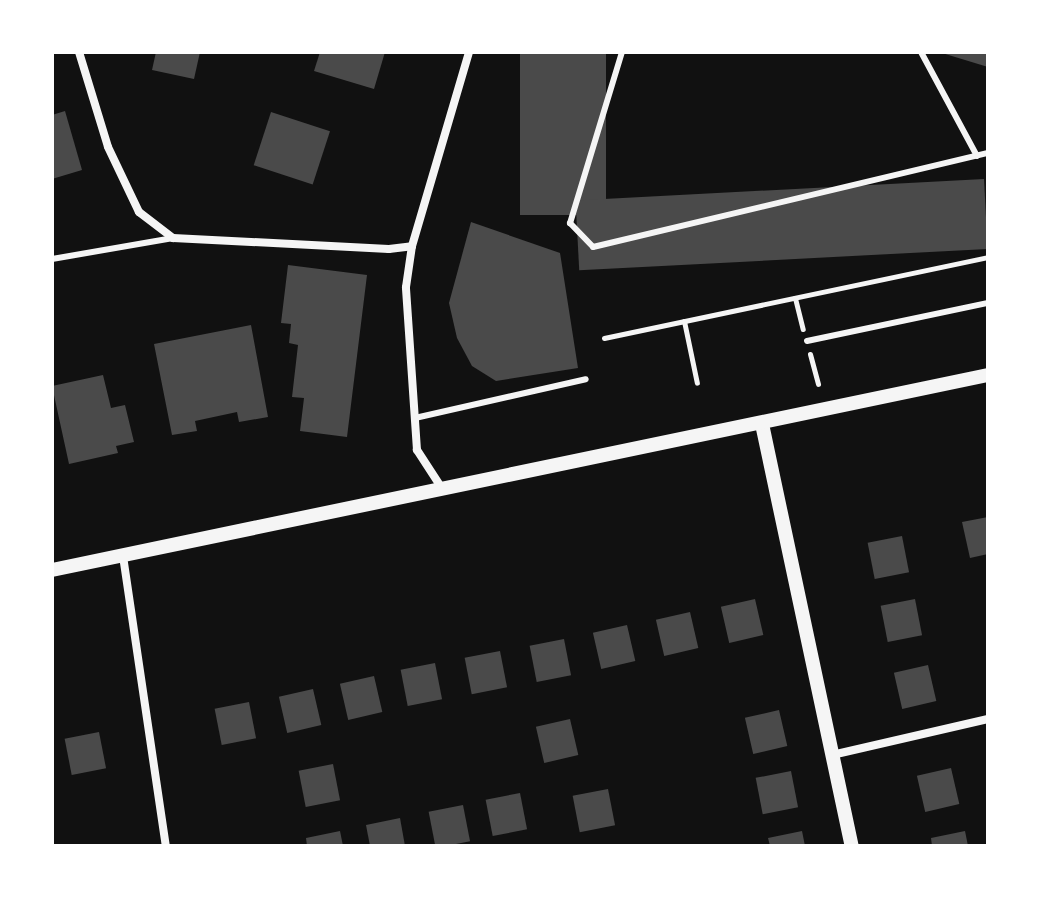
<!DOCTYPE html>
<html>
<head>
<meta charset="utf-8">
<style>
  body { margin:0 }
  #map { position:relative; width:1040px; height:898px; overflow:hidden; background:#111; font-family:Merriweather,serif }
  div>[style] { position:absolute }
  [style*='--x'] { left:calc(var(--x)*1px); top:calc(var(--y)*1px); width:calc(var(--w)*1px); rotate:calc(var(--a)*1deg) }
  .building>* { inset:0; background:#4a4a4a; transform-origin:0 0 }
  .path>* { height:5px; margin:-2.5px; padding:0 2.5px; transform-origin:2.5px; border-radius:2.5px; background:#f5f5f5 }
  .service>* { height:6px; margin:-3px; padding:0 3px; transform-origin:3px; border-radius:3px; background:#f5f5f5 }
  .minor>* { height:8px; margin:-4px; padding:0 4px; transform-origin:4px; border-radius:4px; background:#f5f5f5 }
  .tertiary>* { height:14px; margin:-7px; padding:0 7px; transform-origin:7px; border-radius:7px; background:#f5f5f5 }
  span { translate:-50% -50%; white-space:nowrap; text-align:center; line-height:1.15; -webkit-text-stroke:6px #fff; paint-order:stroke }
  .frame { position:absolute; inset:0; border:54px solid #fff; pointer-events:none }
</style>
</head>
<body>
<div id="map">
  <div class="building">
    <div style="clip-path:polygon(156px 52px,200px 52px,194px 79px,152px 70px)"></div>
    <div style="clip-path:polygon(320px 52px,385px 52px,374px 89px,314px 71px)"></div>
    <div style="left:520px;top:52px;width:86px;height:163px"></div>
    <div style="clip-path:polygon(942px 52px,988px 52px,988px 67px,942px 53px)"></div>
    <div style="clip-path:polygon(65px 111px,82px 170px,52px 179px,52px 115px)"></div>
    <div style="left:271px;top:112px;width:62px;height:56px;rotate:18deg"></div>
    <div style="left:984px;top:179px;width:70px;height:409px;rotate:87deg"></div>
    <div style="clip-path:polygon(471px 222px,560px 253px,578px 368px,496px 381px,472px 366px,457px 338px,449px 303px)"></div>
    <div style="clip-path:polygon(288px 265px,367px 275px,347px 437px,300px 431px,304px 398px,292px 397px,298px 345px,289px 343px,291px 324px,281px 323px)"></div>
    <div style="clip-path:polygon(251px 325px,268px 417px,239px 422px,237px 412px,195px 421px,197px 431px,172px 435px,154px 344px)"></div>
    <div style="clip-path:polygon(103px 375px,111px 408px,125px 405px,134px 442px,116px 446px,118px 453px,69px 464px,52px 386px)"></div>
    <div style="clip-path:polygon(988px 517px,988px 554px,970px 558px,962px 522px)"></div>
    <div style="left:902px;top:536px;width:37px;height:35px;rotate:79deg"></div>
    <div style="left:755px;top:599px;width:37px;height:35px;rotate:77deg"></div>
    <div style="left:915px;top:599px;width:37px;height:35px;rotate:79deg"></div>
    <div style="left:690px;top:612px;width:37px;height:35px;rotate:77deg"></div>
    <div style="left:627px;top:625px;width:37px;height:35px;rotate:77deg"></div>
    <div style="left:564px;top:639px;width:37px;height:35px;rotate:79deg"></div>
    <div style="left:500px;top:651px;width:37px;height:36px;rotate:79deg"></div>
    <div style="left:435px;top:663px;width:37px;height:35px;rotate:79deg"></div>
    <div style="left:928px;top:665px;width:37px;height:35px;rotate:77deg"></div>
    <div style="left:374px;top:676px;width:37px;height:35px;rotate:77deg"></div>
    <div style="left:313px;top:689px;width:37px;height:35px;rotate:77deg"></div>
    <div style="left:249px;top:702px;width:37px;height:35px;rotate:79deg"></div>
    <div style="left:779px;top:710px;width:37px;height:35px;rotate:77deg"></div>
    <div style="left:570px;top:719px;width:37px;height:35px;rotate:77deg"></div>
    <div style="left:99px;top:732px;width:37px;height:35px;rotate:79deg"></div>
    <div style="left:333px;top:764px;width:37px;height:35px;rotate:79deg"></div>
    <div style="left:951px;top:768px;width:37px;height:35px;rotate:77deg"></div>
    <div style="left:791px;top:771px;width:37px;height:36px;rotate:79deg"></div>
    <div style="left:608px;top:789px;width:37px;height:36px;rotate:79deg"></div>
    <div style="left:520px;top:793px;width:37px;height:35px;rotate:79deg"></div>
    <div style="left:463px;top:805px;width:37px;height:35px;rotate:79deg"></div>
    <div style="clip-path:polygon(400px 818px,405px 846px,370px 846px,366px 825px)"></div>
    <div style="clip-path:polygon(340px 831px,343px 846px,307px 846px,306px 838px)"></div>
    <div style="clip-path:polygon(802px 831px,805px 846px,770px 846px,768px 838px)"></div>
    <div style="clip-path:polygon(965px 831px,968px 846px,932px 846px,931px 838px)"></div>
  </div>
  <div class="path">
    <div style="--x:795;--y:298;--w:32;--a:76"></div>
    <div style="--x:684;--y:321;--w:63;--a:78.2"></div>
    <div style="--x:604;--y:338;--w:392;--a:-11.9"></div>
    <div style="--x:810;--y:354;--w:31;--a:75"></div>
  </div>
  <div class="service">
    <div style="--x:622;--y:52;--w:179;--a:106.9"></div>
    <div style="--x:570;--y:223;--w:33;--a:46"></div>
    <div style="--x:593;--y:247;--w:406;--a:-13.4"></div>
    <div style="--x:921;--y:52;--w:118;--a:61.7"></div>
    <div style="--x:52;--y:259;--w:123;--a:-9.8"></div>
    <div style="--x:807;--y:341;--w:185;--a:-11.9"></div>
    <div style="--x:415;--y:418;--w:175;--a:-12.8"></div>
  </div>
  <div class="minor">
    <div style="--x:79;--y:52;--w:99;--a:73"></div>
    <div style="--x:108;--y:147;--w:72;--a:64.5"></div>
    <div style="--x:139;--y:212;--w:43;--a:37.4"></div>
    <div style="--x:173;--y:238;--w:216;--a:2.9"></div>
    <div style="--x:389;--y:249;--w:23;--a:-7"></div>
    <div style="--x:443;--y:490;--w:48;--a:-123"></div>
    <div style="--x:417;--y:450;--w:163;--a:-93.9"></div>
    <div style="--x:406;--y:287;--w:41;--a:-81.7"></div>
    <div style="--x:412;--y:246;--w:202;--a:-73.6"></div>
    <div style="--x:123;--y:556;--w:293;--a:81.6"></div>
    <div style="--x:832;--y:755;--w:160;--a:-13"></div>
  </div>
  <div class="tertiary">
    <div style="--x:762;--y:424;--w:431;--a:78"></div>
    <div style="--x:52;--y:570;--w:956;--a:-11.77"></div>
  </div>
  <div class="frame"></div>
</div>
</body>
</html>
